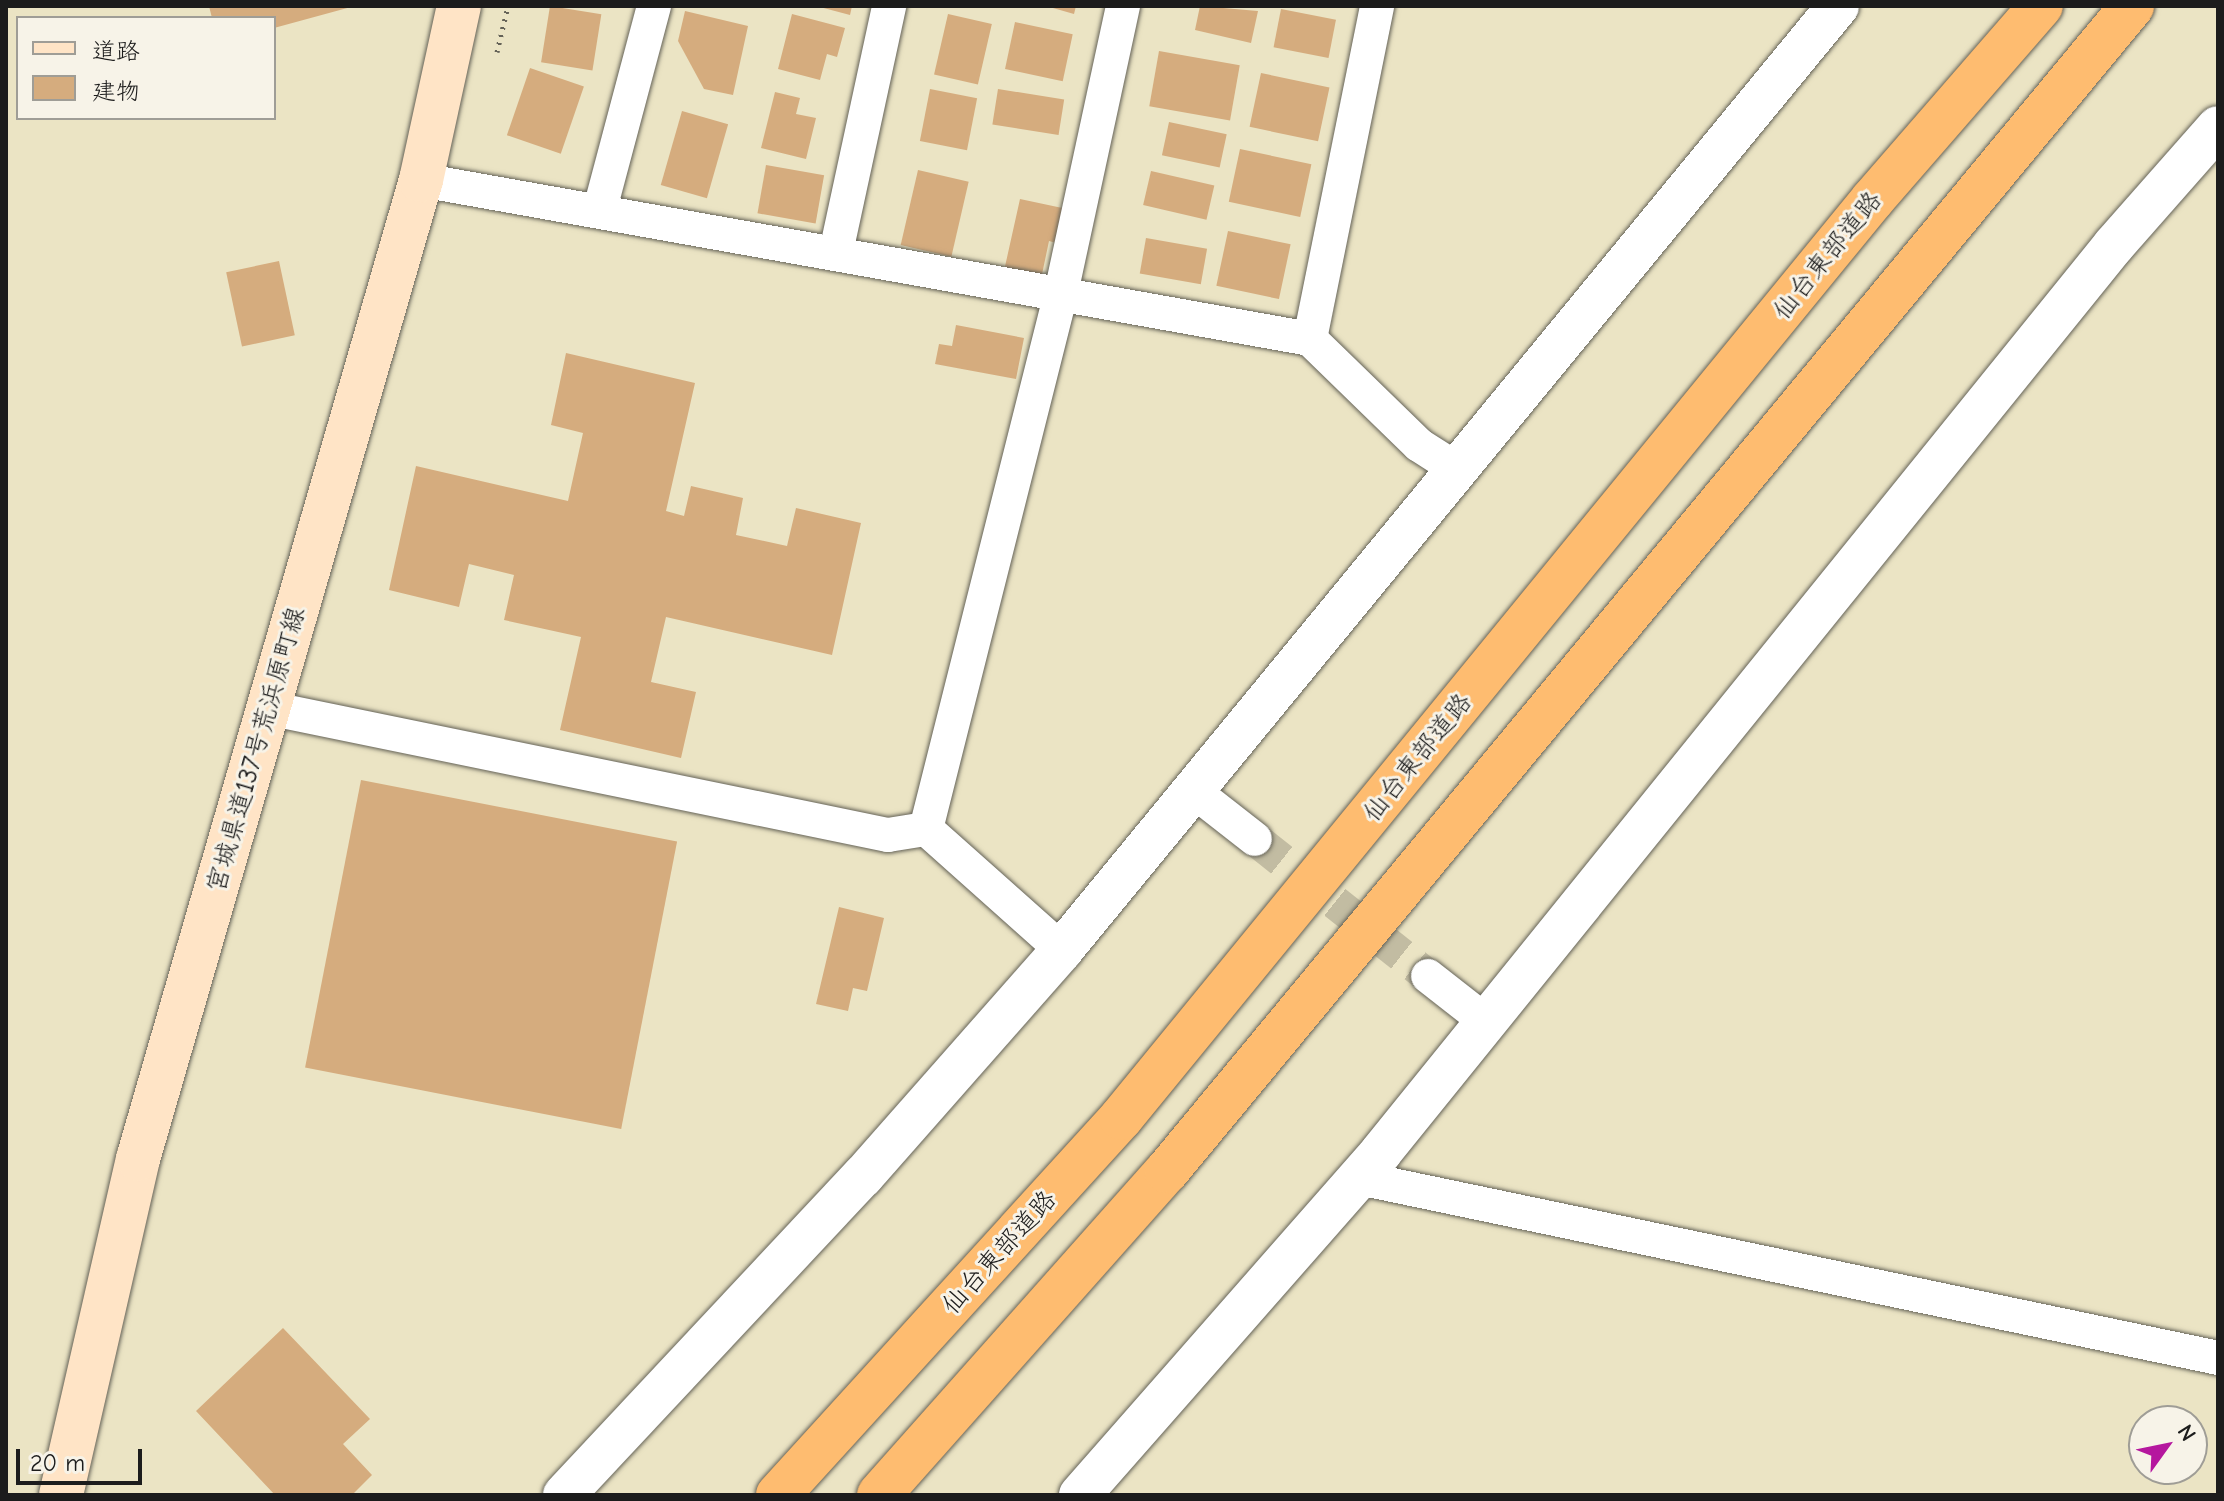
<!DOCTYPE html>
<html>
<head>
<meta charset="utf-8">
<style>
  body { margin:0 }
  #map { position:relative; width:2224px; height:1501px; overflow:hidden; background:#ebe4c4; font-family:"Comic Neue","Klee One",sans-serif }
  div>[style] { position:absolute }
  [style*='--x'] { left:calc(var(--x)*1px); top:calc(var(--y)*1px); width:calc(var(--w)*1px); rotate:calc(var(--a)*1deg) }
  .building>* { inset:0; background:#d5ac7e; transform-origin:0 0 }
  .minor-tunnel>* { height:34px; margin-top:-17px; transform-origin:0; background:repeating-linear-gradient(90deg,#c2bca2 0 34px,transparent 0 51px) }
  .path>* { height:5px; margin-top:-2.5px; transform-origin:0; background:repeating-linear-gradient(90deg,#646257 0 2px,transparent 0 8px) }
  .roads { filter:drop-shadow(0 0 2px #646257) drop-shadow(0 0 2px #646257) }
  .minor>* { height:34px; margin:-17px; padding:0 17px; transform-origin:17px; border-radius:17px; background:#fff }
  .tertiary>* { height:42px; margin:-21px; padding:0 21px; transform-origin:21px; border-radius:21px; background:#fff }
  .secondary>* { height:44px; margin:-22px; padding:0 22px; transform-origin:22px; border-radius:22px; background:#ffe4c6 }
  .motorway>* { height:44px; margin:-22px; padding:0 22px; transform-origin:22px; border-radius:22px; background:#febc70 }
  span { translate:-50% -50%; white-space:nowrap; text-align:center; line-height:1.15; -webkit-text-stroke:6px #f7f3e8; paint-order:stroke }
  .street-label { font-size:26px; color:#1c1c1c }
  .frame { position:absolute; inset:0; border:8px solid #1c1c1c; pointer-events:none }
  .legend { position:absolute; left:16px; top:16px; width:260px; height:104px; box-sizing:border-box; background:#f7f3e8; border:2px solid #9f9d96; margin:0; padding:10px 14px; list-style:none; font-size:24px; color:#1c1c1c }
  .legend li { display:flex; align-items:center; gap:16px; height:40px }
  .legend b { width:40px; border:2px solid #9f9d96 }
  .north { position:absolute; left:2128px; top:1405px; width:80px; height:80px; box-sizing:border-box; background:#f7f3e8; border:2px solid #9f9d96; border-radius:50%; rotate:57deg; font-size:22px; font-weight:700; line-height:32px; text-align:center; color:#1c1c1c }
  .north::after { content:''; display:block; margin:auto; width:28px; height:36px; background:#b5179e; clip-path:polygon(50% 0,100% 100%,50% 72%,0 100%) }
  .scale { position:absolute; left:16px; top:1449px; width:126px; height:36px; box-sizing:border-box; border:4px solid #1c1c1c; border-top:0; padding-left:10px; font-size:24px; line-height:28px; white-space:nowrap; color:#1c1c1c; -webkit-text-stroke:6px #f7f3e8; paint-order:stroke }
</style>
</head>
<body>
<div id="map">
  <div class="building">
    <div style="clip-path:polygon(209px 6px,351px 6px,351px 7px,274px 28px,274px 18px,212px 18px)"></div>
    <div style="left:550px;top:6px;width:52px;height:57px;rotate:9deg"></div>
    <div style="clip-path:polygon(816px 6px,852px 6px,850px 15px)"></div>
    <div style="clip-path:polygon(1046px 6px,1076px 6px,1074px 14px)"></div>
    <div style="clip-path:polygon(1200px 6px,1258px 11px,1251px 43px,1195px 30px)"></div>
    <div style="left:1281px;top:9px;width:56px;height:39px;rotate:11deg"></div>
    <div style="clip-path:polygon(685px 11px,748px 26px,733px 95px,704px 89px,678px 41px)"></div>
    <div style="clip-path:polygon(792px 14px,845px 28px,837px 57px,827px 54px,820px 80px,778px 69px)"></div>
    <div style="left:948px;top:14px;width:45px;height:62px;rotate:13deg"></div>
    <div style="left:1015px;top:22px;width:59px;height:48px;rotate:12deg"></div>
    <div style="left:1159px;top:51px;width:82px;height:56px;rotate:10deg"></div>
    <div style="left:530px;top:68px;width:57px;height:71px;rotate:19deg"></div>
    <div style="left:1261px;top:73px;width:70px;height:55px;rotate:12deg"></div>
    <div style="left:930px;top:89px;width:48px;height:53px;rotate:11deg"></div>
    <div style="left:998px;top:89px;width:67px;height:36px;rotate:9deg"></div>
    <div style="clip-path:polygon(775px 92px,800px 98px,796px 114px,816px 118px,806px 159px,761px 148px)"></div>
    <div style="left:682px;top:111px;width:48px;height:77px;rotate:16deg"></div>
    <div style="left:1169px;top:122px;width:59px;height:34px;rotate:12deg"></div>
    <div style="left:1240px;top:149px;width:73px;height:54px;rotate:12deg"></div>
    <div style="left:766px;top:165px;width:59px;height:49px;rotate:10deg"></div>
    <div style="left:918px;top:170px;width:52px;height:77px;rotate:13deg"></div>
    <div style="left:1151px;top:171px;width:65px;height:35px;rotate:13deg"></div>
    <div style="clip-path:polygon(1020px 199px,1067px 209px,1060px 244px,1049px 241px,1041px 279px,1004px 271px)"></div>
    <div style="left:1228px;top:231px;width:64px;height:56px;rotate:12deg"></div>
    <div style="left:1146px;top:238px;width:62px;height:36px;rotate:10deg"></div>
    <div style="left:279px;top:261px;width:76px;height:54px;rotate:78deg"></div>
    <div style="clip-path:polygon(956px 325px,1024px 338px,1016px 379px,935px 364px,939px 344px,952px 346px)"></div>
    <div style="clip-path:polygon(566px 353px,695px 383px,666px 511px,684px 516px,691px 486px,743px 498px,736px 535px,787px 546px,796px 508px,861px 523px,832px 655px,666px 617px,651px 682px,696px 692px,681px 758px,560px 730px,581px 637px,504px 620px,514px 575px,469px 564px,459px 607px,389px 590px,416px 466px,568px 501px,583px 433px,551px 425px)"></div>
    <div style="left:361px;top:780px;width:322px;height:293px;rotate:11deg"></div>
    <div style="clip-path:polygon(839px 907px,884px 918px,867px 991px,853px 988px,848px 1011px,816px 1004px)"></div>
    <div style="clip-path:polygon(283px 1328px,370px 1419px,343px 1444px,372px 1475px,352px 1495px,275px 1495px,196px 1411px)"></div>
  </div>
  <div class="minor-tunnel">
    <div style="--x:1255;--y:839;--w:221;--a:38.4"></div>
  </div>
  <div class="path">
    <div style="--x:497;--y:52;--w:47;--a:-76.6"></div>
  </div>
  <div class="roads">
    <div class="minor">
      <div style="--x:421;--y:180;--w:903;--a:10.14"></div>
      <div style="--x:1310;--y:339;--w:340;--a:-78.6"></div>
      <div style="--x:600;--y:209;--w:210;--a:-75.1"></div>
      <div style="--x:836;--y:252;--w:252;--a:-77.8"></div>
      <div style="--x:1310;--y:339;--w:152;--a:44.2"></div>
      <div style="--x:1419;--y:445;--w:43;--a:32.6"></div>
      <div style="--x:268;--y:708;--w:633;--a:11.58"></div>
      <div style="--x:888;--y:835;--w:38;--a:-9"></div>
      <div style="--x:1195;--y:792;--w:76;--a:38.1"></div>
      <div style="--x:1062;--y:950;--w:182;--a:-138.3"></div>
      <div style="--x:926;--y:829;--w:553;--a:-75.86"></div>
      <div style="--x:1061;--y:293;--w:294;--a:-77.8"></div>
      <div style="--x:1428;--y:976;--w:76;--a:38.1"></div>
      <div style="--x:1359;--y:1178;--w:878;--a:11.83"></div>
    </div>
    <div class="tertiary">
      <div style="--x:564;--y:1495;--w:437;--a:-46.9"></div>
      <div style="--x:863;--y:1176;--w:301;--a:-48.6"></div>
      <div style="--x:1062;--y:950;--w:1222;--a:-50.58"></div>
      <div style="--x:1080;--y:1495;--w:456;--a:-48.7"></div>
      <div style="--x:1381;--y:1152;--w:1166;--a:-51.06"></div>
      <div style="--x:2114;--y:245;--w:157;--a:-48.6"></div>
    </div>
    <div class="secondary">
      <div style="--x:61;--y:1495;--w:345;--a:-77.1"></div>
      <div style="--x:138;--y:1159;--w:1019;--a:-73.88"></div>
      <div style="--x:421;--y:180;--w:178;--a:-77.7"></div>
    </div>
    <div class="motorway">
      <div style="--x:778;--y:1495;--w:510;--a:-47.7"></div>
      <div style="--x:1121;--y:1118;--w:1187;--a:-50.71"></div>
      <div style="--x:1873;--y:199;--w:256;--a:-49"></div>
      <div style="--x:879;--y:1495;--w:433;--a:-48.4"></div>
      <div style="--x:1167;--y:1171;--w:1513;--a:-50.36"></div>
    </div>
  </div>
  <div class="street-label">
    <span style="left:1828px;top:256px;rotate:-51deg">仙台東部道路</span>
    <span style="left:257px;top:750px;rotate:-74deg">宮城県道137号荒浜原町線</span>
    <span style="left:1418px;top:758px;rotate:-51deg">仙台東部道路</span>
    <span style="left:1000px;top:1253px;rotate:-48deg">仙台東部道路</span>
  </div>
  <div class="frame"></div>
  <ul class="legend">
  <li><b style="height:10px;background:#ffe4c6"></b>道路</li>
  <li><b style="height:22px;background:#d5ac7e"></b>建物</li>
  </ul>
  <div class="north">N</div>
  <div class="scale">20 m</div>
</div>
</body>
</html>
